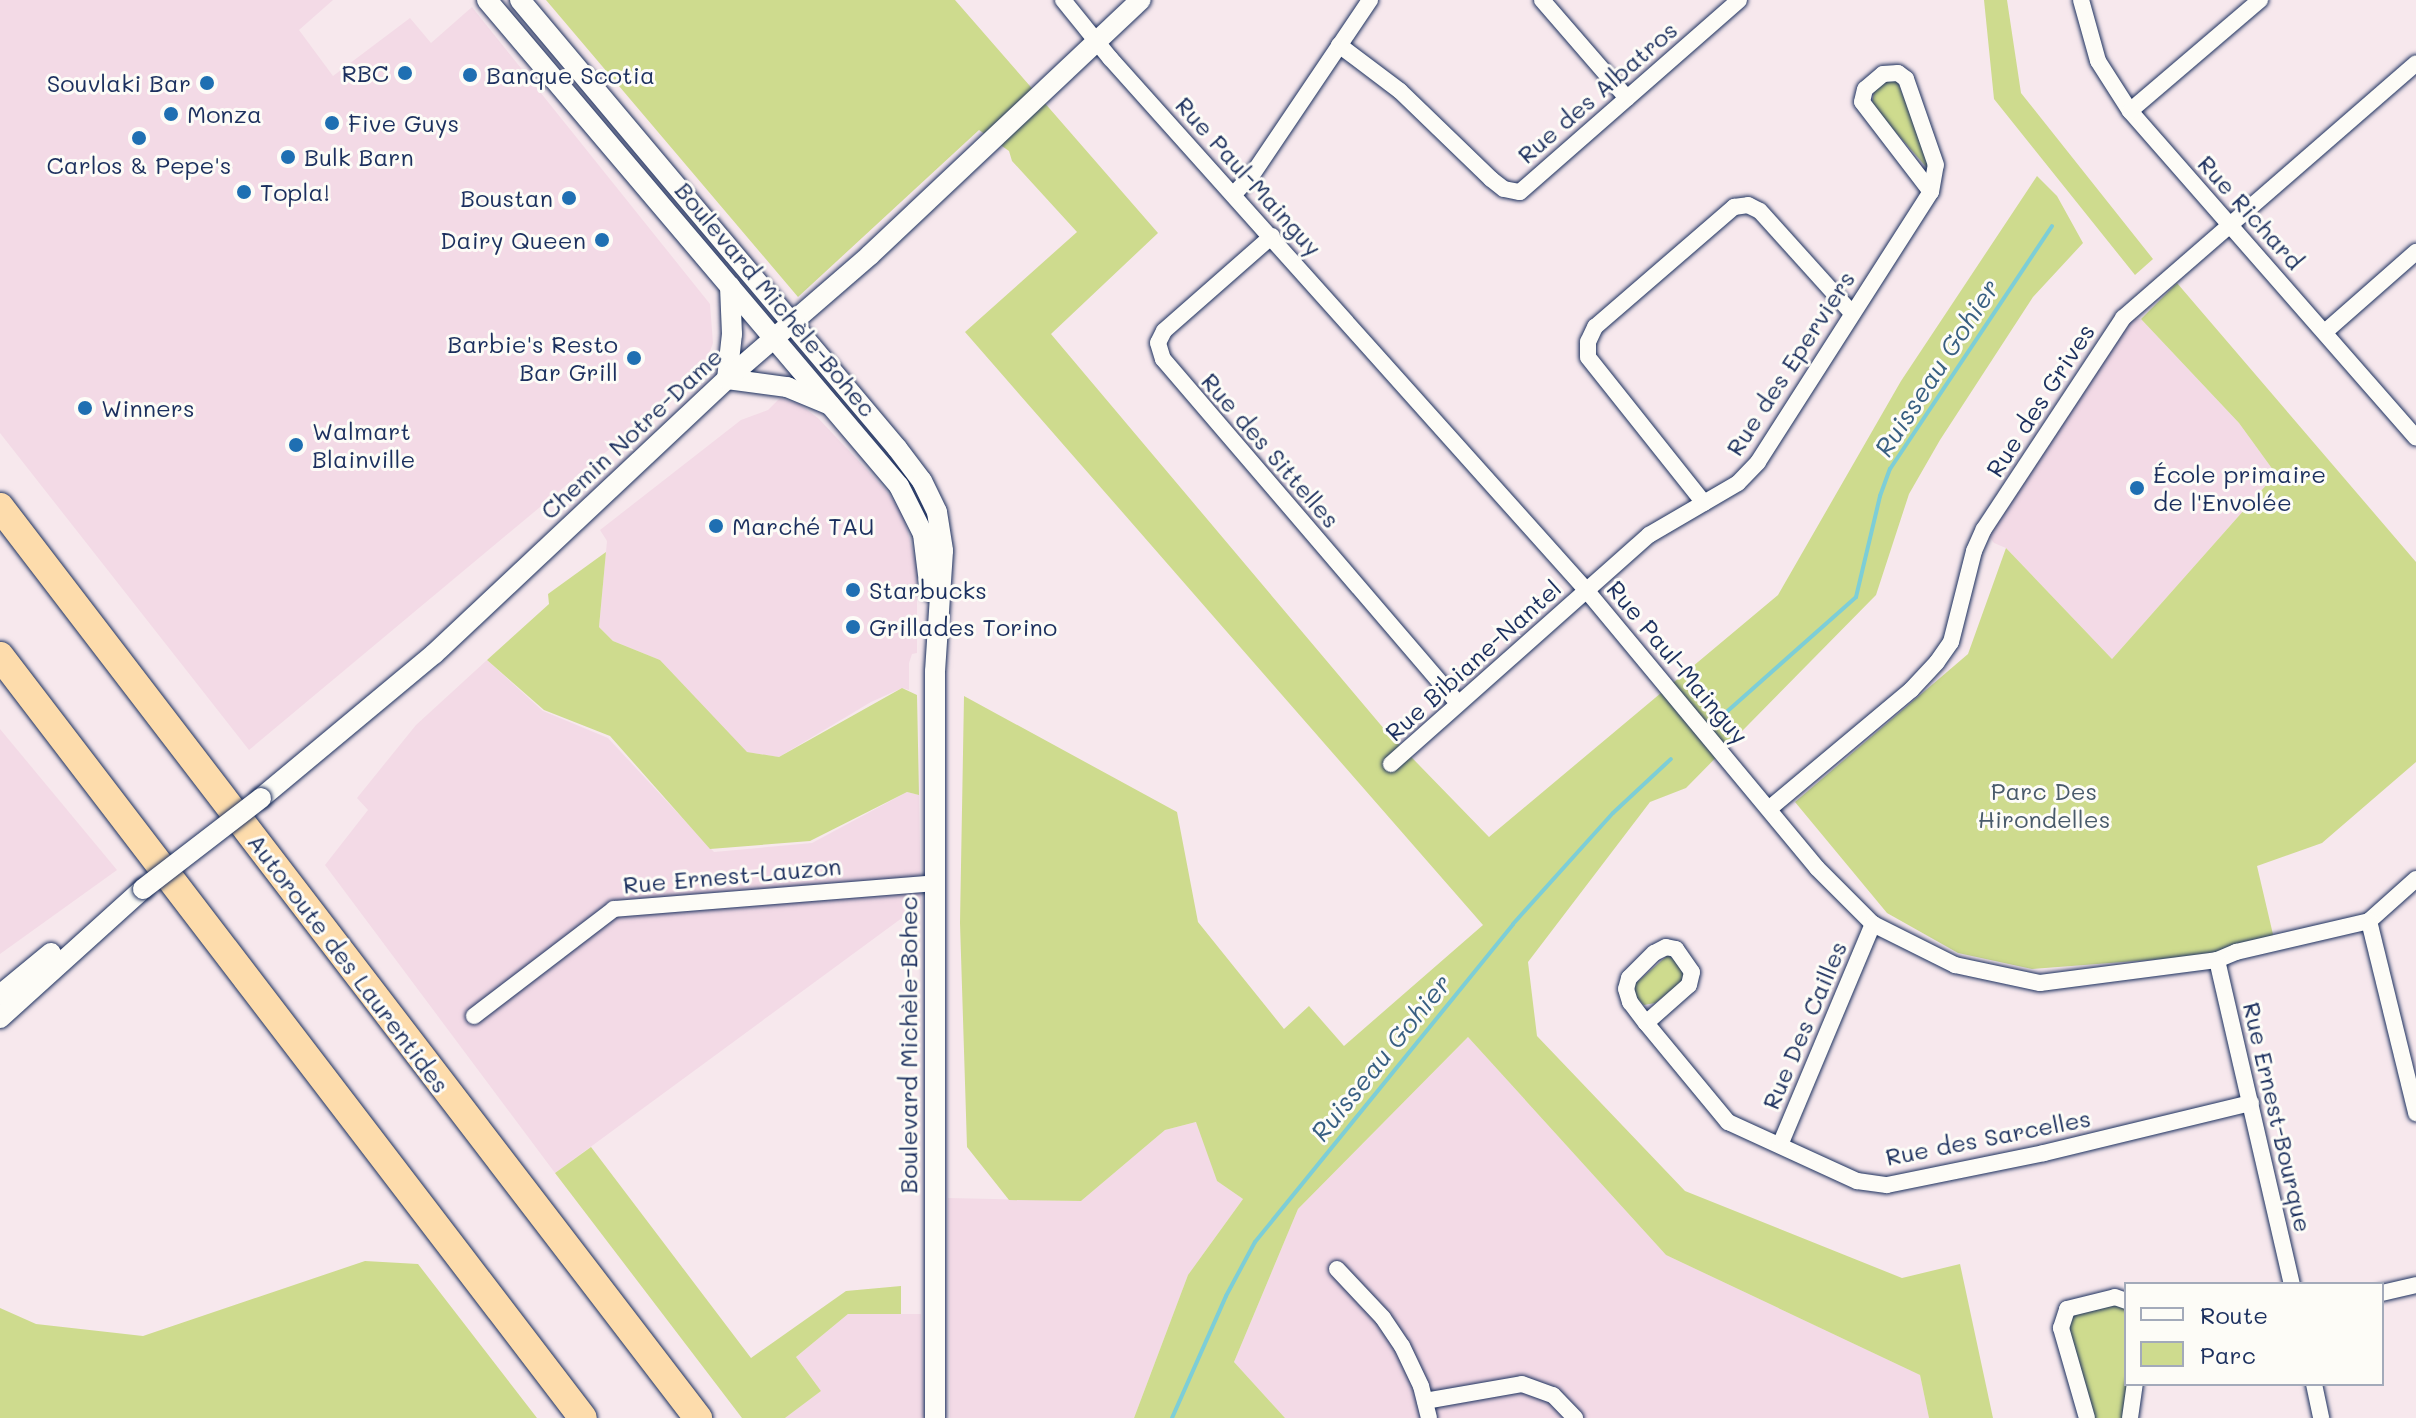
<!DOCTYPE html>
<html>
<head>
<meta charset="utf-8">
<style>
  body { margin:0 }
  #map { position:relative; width:2416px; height:1418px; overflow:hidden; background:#f7e8ed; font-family:Mali,sans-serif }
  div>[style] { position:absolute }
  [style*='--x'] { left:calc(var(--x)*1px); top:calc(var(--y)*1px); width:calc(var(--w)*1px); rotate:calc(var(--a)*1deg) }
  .built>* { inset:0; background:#f3dae6 }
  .green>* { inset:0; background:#cedb8e }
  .stream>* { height:4px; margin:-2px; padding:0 2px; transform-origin:2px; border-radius:2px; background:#7dced7 }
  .roads { filter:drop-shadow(0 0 2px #1b2f5e) drop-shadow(0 0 2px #1b2f5e) }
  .minor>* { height:16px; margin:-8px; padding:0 8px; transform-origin:8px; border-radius:8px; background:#fdfcf7 }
  .tertiary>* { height:20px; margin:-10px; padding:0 10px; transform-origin:10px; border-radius:10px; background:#fdfcf7 }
  .motorway>* { height:28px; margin:-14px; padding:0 14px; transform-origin:14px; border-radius:14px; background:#fddcac }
  .bridges { filter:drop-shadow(0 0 2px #1b2f5e) drop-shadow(0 0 2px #1b2f5e) }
  .tertiary-bridge>* { height:20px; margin:-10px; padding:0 10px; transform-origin:10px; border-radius:10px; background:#fdfcf7 }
  .dots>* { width:22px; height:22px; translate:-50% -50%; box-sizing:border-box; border:4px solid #fdfcf7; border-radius:50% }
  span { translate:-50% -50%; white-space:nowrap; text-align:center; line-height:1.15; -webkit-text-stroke:6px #fdfcf7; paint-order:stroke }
  .poi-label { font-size:24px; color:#1b2f5e }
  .right { translate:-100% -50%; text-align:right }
  .left { translate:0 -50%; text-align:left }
  .street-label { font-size:24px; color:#1b2f5e }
  .park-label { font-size:24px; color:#485a6a }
  .water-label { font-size:26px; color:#385f82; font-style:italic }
  .legend { position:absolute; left:2124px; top:1282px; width:260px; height:104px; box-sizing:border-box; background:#fdfcf7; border:2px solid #a3aaba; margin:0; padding:10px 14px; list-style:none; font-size:24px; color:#1b2f5e }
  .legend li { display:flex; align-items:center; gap:16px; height:40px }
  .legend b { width:40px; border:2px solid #a3aaba }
</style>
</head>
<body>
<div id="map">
  <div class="built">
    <div style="clip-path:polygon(0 0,333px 0,299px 30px,333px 76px,410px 18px,431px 43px,472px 7px,710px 304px,713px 343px,703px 371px,249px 750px,0 433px)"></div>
    <div style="clip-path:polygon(2123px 318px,2141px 319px,2239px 423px,2276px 474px,2112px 659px,2006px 548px,1994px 543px,1984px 529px)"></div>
    <div style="clip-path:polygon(780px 398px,799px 404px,818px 418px,886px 490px,903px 515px,917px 567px,917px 653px,912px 654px,909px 663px,909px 690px,902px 688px,871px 702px,779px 757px,746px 752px,660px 660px,613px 641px,599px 627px,607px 541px,600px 530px,741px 420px,768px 410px)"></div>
    <div style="clip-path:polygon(487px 660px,543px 711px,608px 738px,714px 852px,812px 843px,907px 792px,919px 795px,921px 904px,555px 1173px,325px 865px,368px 810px,357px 798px,416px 725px)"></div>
    <div style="clip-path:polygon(0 729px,117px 870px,0 954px)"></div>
    <div style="clip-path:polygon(1468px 1037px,1666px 1255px,1920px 1375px,1929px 1418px,1285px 1418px,1234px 1362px,1298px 1209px)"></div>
    <div style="clip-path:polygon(1197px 1122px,1217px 1181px,1243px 1199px,1188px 1275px,1134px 1418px,950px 1418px,948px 1198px,1081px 1201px,1165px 1130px)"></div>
    <div style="clip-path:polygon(848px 1314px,921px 1314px,924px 1418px,785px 1418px,821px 1391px,796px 1357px)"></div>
  </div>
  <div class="green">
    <div style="clip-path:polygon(546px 0,955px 0,1158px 233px,1051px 334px,1385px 730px,1489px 837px,1778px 595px,1901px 381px,2037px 176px,2057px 196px,2083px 243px,2033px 297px,1940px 440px,1909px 494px,1876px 595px,1686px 788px,1650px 802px,1528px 962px,1537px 1036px,1685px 1191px,1902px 1278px,1960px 1264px,1993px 1418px,1929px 1418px,1920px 1375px,1666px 1255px,1468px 1037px,1298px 1209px,1234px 1362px,1285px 1418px,1134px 1418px,1188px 1275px,1243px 1199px,1217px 1181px,1196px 1122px,1165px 1130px,1081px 1201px,1009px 1200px,967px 1147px,960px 923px,964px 696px,1177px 812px,1198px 922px,1284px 1029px,1309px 1006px,1344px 1046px,1483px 925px,965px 332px,1077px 232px,1012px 161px,1009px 151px,979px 130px,798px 297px)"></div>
    <div style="clip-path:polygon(1984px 0,2007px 0,2021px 93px,2153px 259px,2135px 275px,1994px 99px)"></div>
    <div style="clip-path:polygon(1897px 80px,1930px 166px,1928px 169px,1872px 105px,1874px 91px,1886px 81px)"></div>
    <div style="clip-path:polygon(2177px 283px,2416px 562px,2416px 762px,2322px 843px,2257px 866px,2275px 943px,2214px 955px,2032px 969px,1958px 953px,1887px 913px,1795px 802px,1968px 654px,2006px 548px,2112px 659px,2276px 474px,2239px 423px,2141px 319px)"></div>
    <div style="clip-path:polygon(606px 552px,599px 627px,613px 641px,660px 660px,747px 752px,779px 757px,902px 688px,917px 695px,919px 795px,907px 792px,810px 841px,710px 849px,610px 736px,544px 710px,487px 660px,549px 604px,548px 594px)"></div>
    <div style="clip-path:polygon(1668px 955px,1685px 969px,1684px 980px,1655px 1003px,1644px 1005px,1635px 996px,1635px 984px)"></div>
    <div style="clip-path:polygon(591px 1147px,751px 1358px,846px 1291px,901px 1286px,901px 1314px,848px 1314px,796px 1357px,821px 1391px,785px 1418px,742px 1418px,555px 1173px)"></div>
    <div style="clip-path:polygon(365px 1261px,418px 1264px,537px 1418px,0 1418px,0 1308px,36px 1324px,143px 1336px)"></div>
    <div style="clip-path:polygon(2126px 1301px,2126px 1384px,2135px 1384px,2130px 1418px,2087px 1418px,2061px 1328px,2067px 1309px)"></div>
  </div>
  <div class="stream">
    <div style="--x:1722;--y:716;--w:179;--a:-41.6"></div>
    <div style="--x:1856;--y:597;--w:104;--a:-76.6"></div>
    <div style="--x:1880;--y:496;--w:29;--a:-70"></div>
    <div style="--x:1890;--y:469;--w:292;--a:-56.3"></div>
    <div style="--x:1172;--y:1418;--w:133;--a:-66.1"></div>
    <div style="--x:1226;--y:1296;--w:61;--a:-61.8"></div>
    <div style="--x:1255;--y:1242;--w:409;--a:-50.9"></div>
    <div style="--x:1513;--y:924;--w:149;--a:-48"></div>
    <div style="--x:1613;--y:813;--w:79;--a:-43"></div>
  </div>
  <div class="roads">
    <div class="minor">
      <div style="--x:1063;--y:0;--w:75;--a:51"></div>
      <div style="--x:1110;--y:58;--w:715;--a:48.17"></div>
      <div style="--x:1587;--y:591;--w:360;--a:50.3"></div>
      <div style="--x:1817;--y:868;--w:79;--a:45"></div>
      <div style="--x:1873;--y:924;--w:92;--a:26.6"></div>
      <div style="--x:1955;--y:965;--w:87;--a:12"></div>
      <div style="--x:2040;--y:983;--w:178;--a:-7.4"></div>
      <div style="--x:2217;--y:960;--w:21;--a:-23"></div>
      <div style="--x:2236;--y:952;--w:137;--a:-13.1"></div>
      <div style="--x:2369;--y:921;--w:63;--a:-41.8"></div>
      <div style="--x:1542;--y:0;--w:130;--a:49.1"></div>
      <div style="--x:2081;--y:0;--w:63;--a:74.4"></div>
      <div style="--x:2098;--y:61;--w:59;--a:57.4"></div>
      <div style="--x:2130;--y:111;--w:434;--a:48.8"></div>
      <div style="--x:1339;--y:45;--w:76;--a:37"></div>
      <div style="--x:1400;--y:91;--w:127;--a:44"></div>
      <div style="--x:1491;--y:179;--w:16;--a:38"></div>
      <div style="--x:1504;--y:189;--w:16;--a:11"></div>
      <div style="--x:1520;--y:192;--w:291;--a:-41.2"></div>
      <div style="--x:2130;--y:111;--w:171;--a:-40.5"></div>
      <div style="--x:1234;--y:194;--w:26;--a:-47"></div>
      <div style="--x:1252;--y:175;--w:211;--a:-56"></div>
      <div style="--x:1272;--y:236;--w:144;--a:138.7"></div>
      <div style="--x:1164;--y:331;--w:13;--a:117"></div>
      <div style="--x:1158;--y:343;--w:17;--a:73"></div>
      <div style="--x:1163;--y:359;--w:453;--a:49.4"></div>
      <div style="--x:2326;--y:331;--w:120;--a:-41.3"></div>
      <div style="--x:1704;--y:503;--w:186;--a:-128.5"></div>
      <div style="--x:1588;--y:357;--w:15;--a:-90"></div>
      <div style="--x:1588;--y:342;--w:17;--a:-65"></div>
      <div style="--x:1595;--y:327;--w:184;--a:-40.8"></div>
      <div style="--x:1734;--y:207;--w:14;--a:-8"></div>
      <div style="--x:1748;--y:205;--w:13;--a:27"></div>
      <div style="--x:1760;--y:211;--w:137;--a:48"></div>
      <div style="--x:1391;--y:764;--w:345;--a:-41.6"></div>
      <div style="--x:1649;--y:535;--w:103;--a:-30.3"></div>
      <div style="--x:1738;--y:483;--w:29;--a:-46"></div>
      <div style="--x:1758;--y:462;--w:321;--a:-57.4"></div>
      <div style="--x:1931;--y:192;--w:27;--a:-80"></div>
      <div style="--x:1936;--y:165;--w:91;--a:-109.2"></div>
      <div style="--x:1906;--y:79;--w:10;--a:-143"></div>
      <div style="--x:1898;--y:73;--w:15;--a:176"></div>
      <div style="--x:1883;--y:74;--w:23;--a:140"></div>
      <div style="--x:1865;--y:89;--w:13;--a:103"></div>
      <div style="--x:1862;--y:102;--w:113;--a:52.5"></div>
      <div style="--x:1770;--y:808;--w:184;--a:-39.9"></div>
      <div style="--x:1911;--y:690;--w:38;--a:-47"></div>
      <div style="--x:1937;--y:662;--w:24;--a:-55"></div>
      <div style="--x:1951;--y:642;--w:94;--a:-75.8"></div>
      <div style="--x:1974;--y:551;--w:24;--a:-66"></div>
      <div style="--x:1984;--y:529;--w:253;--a:-56.6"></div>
      <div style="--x:2123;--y:318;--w:388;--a:-41"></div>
      <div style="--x:2369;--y:921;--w:198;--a:76.2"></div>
      <div style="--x:2217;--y:960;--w:333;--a:77"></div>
      <div style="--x:474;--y:1016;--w:176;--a:-37.4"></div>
      <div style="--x:614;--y:909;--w:321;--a:-4.6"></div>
      <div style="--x:1646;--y:1023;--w:57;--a:-41.5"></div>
      <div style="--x:1689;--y:985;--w:13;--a:-77"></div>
      <div style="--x:1692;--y:972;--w:28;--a:-125"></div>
      <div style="--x:1676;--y:949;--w:10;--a:-169"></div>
      <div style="--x:1666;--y:947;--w:13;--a:153"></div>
      <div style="--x:1654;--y:953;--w:35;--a:135"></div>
      <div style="--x:1629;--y:978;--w:11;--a:105"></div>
      <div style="--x:1626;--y:989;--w:14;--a:73"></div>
      <div style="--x:1630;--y:1002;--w:26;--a:53"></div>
      <div style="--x:1646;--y:1023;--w:129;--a:50.4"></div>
      <div style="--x:1728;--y:1122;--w:142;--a:24.6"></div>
      <div style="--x:1857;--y:1181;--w:30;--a:8"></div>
      <div style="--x:1887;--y:1185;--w:160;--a:-11.5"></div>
      <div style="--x:2044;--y:1153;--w:213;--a:-13.6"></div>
      <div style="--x:1780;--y:1145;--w:240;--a:-67.2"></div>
      <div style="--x:1337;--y:1269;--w:67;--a:46.8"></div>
      <div style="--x:1383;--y:1318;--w:34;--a:56"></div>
      <div style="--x:1402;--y:1346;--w:44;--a:64.6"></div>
      <div style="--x:1421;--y:1386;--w:33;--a:76"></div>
      <div style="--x:2382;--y:1293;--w:35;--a:-13"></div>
      <div style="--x:2314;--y:1384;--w:35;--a:78"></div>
      <div style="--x:1425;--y:1401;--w:98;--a:-9.9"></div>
      <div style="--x:1522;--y:1384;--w:33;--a:20"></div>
      <div style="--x:1553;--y:1395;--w:32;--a:46"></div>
      <div style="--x:2087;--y:1418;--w:94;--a:-106.1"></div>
      <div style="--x:2061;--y:1328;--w:20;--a:-72"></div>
      <div style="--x:2067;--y:1309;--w:49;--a:-14"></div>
      <div style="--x:2115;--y:1297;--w:12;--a:20"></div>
      <div style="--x:2130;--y:1418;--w:34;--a:-82"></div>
    </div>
    <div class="tertiary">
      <div style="--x:487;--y:0;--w:637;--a:49.71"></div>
      <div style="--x:899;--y:486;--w:54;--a:63.4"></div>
      <div style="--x:923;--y:534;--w:57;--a:83"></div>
      <div style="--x:520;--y:0;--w:586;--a:49.92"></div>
      <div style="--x:897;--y:448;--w:41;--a:52.9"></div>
      <div style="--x:922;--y:481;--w:34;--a:64"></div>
      <div style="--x:937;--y:512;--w:39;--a:81"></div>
      <div style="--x:943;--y:551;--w:120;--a:93.8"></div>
      <div style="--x:935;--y:671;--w:747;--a:90"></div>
      <div style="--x:727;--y:379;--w:61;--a:7.6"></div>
      <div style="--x:787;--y:387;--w:47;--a:22.7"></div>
      <div style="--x:727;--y:379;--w:45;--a:-83.7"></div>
      <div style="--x:732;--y:334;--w:48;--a:-92.4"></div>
      <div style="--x:261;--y:798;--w:225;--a:-39.8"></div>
      <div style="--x:434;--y:654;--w:402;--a:-43.2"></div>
      <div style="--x:727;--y:379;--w:189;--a:-40.9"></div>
      <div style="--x:870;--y:255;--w:372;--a:-43.3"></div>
      <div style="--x:0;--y:995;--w:66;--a:-39.5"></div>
      <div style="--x:0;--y:1018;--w:193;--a:-42.1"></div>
    </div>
    <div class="motorway">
      <div style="--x:0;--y:507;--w:1148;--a:52.54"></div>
      <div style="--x:0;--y:656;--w:959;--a:52.58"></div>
    </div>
  </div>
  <div class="bridges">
    <div class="tertiary-bridge">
      <div style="--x:143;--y:889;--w:149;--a:-37.6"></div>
    </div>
  </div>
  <div class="dots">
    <div style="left:405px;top:73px;background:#1f6fb2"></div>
    <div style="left:470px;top:75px;background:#1f6fb2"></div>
    <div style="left:207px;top:83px;background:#1f6fb2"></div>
    <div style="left:171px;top:114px;background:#1f6fb2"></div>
    <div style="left:332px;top:123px;background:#1f6fb2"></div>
    <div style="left:139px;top:138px;background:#1f6fb2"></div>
    <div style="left:288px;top:157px;background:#1f6fb2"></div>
    <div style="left:244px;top:192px;background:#1f6fb2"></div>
    <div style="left:569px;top:198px;background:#1f6fb2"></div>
    <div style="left:602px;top:240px;background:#1f6fb2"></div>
    <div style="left:634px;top:358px;background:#1f6fb2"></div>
    <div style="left:85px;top:408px;background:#1f6fb2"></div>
    <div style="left:296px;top:445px;background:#1f6fb2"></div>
    <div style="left:2137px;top:488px;background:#1f6fb2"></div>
    <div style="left:716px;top:526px;background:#1f6fb2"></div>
    <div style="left:853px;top:590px;background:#1f6fb2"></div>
    <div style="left:853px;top:627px;background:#1f6fb2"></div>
  </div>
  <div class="poi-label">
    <span class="right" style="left:389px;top:73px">RBC</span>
    <span class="left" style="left:486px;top:75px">Banque Scotia</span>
    <span class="right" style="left:191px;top:83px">Souvlaki Bar</span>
    <span class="left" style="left:187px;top:114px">Monza</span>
    <span class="left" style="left:348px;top:123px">Five Guys</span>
    <span class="left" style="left:304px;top:157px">Bulk Barn</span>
    <span style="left:139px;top:165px">Carlos &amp; Pepe's</span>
    <span class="left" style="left:260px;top:192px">Topla!</span>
    <span class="right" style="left:553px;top:198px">Boustan</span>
    <span class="right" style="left:586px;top:240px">Dairy Queen</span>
    <span class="right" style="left:618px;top:358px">Barbie's Resto<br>Bar Grill</span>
    <span class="left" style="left:101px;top:408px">Winners</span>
    <span class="left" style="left:312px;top:445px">Walmart<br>Blainville</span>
    <span class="left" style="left:2153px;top:488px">École primaire<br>de l'Envolée</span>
    <span class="left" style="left:732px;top:526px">Marché TAU</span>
    <span class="left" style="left:869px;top:590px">Starbucks</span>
    <span class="left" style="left:869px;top:627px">Grillades Torino</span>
  </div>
  <div class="street-label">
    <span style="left:1597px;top:92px;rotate:-41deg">Rue des Albatros</span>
    <span style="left:1249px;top:176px;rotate:48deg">Rue Paul-Mainguy</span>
    <span style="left:2251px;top:212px;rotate:48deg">Rue Richard</span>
    <span style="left:776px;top:299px;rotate:50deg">Boulevard Michèle-Bohec</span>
    <span style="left:1790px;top:363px;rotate:-57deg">Rue des Eperviers</span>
    <span style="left:2040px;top:400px;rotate:-57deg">Rue des Grives</span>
    <span style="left:631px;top:433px;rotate:-43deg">Chemin Notre-Dame</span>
    <span style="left:1271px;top:450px;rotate:49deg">Rue des Sittelles</span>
    <span style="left:1473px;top:660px;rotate:-42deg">Rue Bibiane-Nantel</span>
    <span style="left:1678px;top:662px;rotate:50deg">Rue Paul-Mainguy</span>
    <span style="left:732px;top:875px;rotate:-5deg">Rue Ernest-Lauzon</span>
    <span style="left:349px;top:963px;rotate:53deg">Autoroute des Laurentides</span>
    <span style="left:1804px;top:1025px;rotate:-67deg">Rue Des Cailles</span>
    <span style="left:908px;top:1045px;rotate:-90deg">Boulevard Michèle-Bohec</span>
    <span style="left:2278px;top:1117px;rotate:77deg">Rue Ernest-Bourque</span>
    <span style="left:1988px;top:1137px;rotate:-11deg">Rue des Sarcelles</span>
  </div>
  <div class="park-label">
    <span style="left:2044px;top:805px">Parc Des<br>Hirondelles</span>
  </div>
  <div class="water-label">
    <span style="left:1937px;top:368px;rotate:-57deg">Ruisseau Gohier</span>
    <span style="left:1381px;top:1058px;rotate:-51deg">Ruisseau Gohier</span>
  </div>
  <ul class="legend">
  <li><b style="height:10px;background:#fdfcf7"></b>Route</li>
  <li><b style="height:22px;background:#cedb8e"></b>Parc</li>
  </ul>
</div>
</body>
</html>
